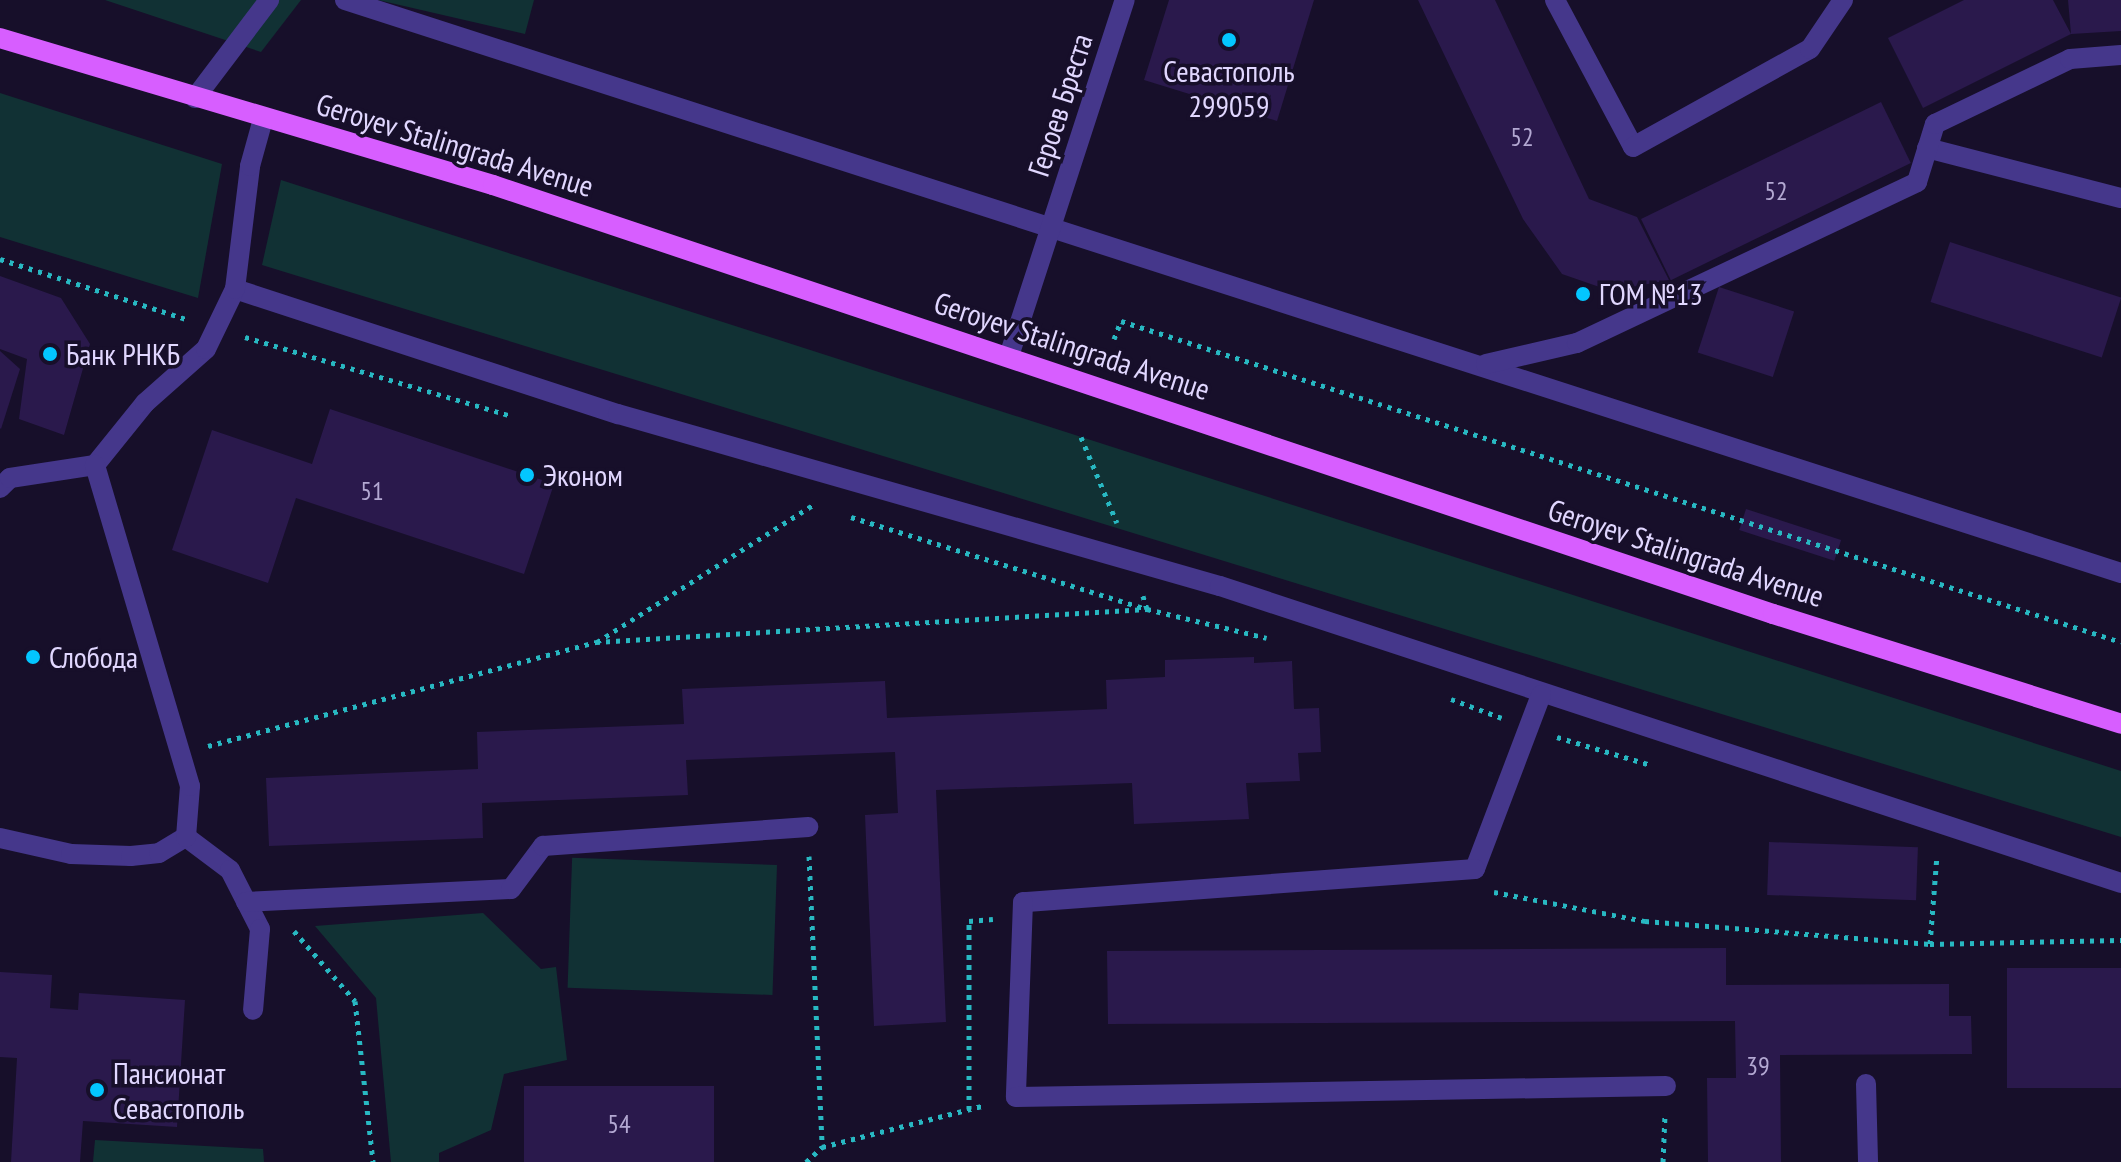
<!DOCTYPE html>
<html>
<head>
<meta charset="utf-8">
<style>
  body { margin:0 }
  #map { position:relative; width:2121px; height:1162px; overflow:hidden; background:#170f2a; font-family:"PT Sans Narrow",sans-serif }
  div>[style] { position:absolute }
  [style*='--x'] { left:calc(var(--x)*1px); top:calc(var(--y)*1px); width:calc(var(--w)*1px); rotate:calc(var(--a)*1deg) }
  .green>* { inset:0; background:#113134; transform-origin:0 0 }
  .building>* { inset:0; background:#2a194c; transform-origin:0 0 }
  .path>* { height:5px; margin-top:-2.5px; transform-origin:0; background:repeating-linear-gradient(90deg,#28b8c2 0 4px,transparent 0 10px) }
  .minor>* { height:20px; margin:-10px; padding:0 10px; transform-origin:10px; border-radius:10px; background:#45378b }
  .major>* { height:20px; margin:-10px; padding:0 10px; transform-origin:10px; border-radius:10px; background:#d75eff }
  .dots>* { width:22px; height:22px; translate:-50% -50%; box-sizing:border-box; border:4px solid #170f2a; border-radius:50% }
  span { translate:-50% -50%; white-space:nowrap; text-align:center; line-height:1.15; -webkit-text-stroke:7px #170f2a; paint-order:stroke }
  .number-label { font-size:26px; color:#b3a8d2 }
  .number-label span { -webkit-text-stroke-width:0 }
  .poi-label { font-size:30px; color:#e1d7ff }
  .left { translate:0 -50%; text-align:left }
  .street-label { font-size:30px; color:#e1d7ff }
</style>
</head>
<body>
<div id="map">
  <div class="green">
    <div style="clip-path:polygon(105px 0,301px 0,261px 52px)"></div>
    <div style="clip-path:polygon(378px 0,534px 0,525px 34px)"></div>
    <div style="clip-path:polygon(0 93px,222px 164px,198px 298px,0 237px)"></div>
    <div style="clip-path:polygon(281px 180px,2121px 771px,2121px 837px,262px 265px)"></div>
    <div style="left:777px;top:865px;width:130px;height:205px;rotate:92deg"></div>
    <div style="clip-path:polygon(483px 913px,541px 969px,556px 967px,567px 1060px,504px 1074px,491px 1130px,439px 1153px,439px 1162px,391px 1162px,376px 998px,315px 926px)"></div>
    <div style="clip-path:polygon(95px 1140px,263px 1149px,264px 1162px,93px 1162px)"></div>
  </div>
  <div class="building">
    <div style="clip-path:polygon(1169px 0,1314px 0,1277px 121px,1144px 80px)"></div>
    <div style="clip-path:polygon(1418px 0,1495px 0,1589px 199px,1637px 217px,1669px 280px,1611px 291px,1562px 274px,1523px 219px)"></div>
    <div style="clip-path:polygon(1964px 0,2053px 0,2071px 34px,2068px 0,2121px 0,2121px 31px,2071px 34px,1923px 108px,1888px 38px)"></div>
    <div style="left:1881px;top:102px;width:68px;height:267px;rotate:64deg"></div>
    <div style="left:1950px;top:242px;width:180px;height:63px;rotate:18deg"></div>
    <div style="clip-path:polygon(0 276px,61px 298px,90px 344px,64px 435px,19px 419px,27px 359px,0 349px)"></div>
    <div style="left:1719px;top:287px;width:79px;height:69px;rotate:18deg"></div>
    <div style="clip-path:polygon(0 351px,20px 369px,1px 429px,0 428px)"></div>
    <div style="clip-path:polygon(330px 409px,554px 484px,524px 574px,296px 498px,268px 583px,172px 550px,212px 430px,312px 464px)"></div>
    <div style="left:1746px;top:509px;width:100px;height:22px;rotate:18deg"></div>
    <div style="clip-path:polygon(1254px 657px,1254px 663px,1292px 661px,1294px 709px,1319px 708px,1321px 752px,1298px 753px,1300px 781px,1246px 783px,1249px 819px,1134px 824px,1132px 783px,936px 790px,946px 1022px,874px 1026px,865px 815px,898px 813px,895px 752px,686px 760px,688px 795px,482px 803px,483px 838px,269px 846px,266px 778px,478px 769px,477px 732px,684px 724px,682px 689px,885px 681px,887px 718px,1107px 709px,1106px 680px,1165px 677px,1165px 660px)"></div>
    <div style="left:1769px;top:842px;width:149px;height:53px;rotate:2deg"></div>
    <div style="clip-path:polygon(1726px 948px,1726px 985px,1949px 984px,1949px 1016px,1971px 1016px,1972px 1054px,1780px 1055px,1781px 1162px,1708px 1162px,1707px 1078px,1736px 1078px,1735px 1021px,1108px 1024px,1107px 951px)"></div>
    <div style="left:2121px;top:968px;width:120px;height:114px;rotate:90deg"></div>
    <div style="clip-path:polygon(0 972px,52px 975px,50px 1008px,78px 1010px,79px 993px,185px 1000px,177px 1127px,83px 1121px,80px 1162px,11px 1162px,17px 1058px,0 1057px)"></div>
    <div style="left:524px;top:1086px;width:190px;height:76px"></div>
  </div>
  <div class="path">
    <div style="--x:0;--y:259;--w:195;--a:17.9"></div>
    <div style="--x:245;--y:337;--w:278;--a:16.5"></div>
    <div style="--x:1114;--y:339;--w:19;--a:-69"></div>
    <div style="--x:1121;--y:321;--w:1050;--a:17.8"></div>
    <div style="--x:1081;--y:437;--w:93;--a:67.3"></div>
    <div style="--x:851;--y:517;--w:310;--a:17.3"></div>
    <div style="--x:1147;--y:609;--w:123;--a:13.6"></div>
    <div style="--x:597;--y:642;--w:256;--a:-32.4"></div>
    <div style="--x:1451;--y:699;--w:54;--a:20.4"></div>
    <div style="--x:1557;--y:737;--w:98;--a:16.6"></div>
    <div style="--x:208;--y:746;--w:402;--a:-15"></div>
    <div style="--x:596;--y:642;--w:552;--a:-3.43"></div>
    <div style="--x:1147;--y:609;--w:14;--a:-107"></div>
    <div style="--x:809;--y:856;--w:291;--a:87.4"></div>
    <div style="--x:1494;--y:892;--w:154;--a:10.9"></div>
    <div style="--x:1645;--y:921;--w:286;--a:4.6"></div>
    <div style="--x:1930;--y:944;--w:191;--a:-1.2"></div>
    <div style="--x:294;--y:931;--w:93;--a:48.9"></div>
    <div style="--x:355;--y:1001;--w:162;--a:83.6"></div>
    <div style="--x:1930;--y:944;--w:88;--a:-85.5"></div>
    <div style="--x:969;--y:1109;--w:188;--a:-90"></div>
    <div style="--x:969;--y:921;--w:24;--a:-5"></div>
    <div style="--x:806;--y:1162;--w:22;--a:-43"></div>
    <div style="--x:822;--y:1147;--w:169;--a:-14.4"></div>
    <div style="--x:1663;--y:1162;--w:47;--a:-87.6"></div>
  </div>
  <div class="minor">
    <div style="--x:345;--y:0;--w:1866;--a:17.88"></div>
    <div style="--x:1555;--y:0;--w:166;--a:62"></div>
    <div style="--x:1633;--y:147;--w:202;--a:-29"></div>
    <div style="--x:1810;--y:49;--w:59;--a:-56"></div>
    <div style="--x:195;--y:98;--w:123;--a:-52.9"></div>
    <div style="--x:1927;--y:148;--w:200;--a:14.5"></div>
    <div style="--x:235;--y:289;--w:403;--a:18.1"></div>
    <div style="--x:618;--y:414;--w:626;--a:15.95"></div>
    <div style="--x:1220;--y:586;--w:949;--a:18.24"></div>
    <div style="--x:1009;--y:356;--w:374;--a:-72"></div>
    <div style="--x:1486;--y:364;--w:93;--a:-13"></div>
    <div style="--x:1577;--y:343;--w:376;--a:-25.3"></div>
    <div style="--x:1917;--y:182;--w:61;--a:-72.8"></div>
    <div style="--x:1935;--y:124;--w:150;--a:-25.7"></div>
    <div style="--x:2070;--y:59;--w:51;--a:-4.5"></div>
    <div style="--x:0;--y:488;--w:14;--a:-45"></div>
    <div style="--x:10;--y:478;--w:86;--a:-8.7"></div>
    <div style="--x:95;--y:465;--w:80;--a:-51.1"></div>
    <div style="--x:145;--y:403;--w:81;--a:-41.5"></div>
    <div style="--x:206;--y:349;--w:67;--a:-64.2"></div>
    <div style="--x:235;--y:289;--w:124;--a:-83"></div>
    <div style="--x:250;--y:166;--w:49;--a:-74.5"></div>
    <div style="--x:1541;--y:695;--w:186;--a:110.8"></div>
    <div style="--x:1475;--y:869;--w:453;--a:175.8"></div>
    <div style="--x:1023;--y:902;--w:195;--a:92.1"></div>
    <div style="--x:1016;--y:1097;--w:650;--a:-0.97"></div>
    <div style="--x:186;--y:837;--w:55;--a:36.9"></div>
    <div style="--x:230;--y:870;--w:66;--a:63"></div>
    <div style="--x:260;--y:929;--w:81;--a:94.9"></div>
    <div style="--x:0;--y:838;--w:73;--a:12.7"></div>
    <div style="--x:71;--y:854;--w:60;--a:1.9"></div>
    <div style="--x:131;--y:856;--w:28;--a:-6"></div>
    <div style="--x:159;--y:853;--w:31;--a:-31"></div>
    <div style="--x:186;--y:837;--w:51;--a:-85.5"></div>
    <div style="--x:190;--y:786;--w:335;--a:-106.5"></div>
    <div style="--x:246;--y:902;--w:265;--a:-2.8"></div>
    <div style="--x:511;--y:889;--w:54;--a:-53.3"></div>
    <div style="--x:543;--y:846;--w:266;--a:-4.1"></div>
    <div style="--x:1866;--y:1084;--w:78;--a:88.5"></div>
  </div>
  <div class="major">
    <div style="--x:0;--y:38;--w:514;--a:16.6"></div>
    <div style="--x:493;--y:185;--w:1350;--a:18.53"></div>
    <div style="--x:1773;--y:614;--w:365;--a:17.5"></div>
  </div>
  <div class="dots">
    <div style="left:1229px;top:40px;background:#03c6ff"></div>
    <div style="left:1583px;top:294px;background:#03c6ff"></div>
    <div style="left:50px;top:354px;background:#03c6ff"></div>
    <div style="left:527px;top:475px;background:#03c6ff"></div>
    <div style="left:33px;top:657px;background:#03c6ff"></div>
    <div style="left:97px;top:1090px;background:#03c6ff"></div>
  </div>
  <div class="number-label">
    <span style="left:1522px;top:137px">52</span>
    <span style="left:1776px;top:191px">52</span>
    <span style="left:372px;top:491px">51</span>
    <span style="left:1758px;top:1066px">39</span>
    <span style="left:619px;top:1124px">54</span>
  </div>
  <div class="poi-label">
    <span style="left:1229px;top:88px">Севастополь<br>299059</span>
    <span class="left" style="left:1599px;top:294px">ГОМ №13</span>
    <span class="left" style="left:66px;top:354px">Банк РНКБ</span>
    <span class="left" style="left:543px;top:475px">Эконом</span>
    <span class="left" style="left:49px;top:657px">Слобода</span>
    <span class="left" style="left:113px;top:1090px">Пансионат<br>Севастополь</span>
  </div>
  <div class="street-label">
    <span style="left:1060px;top:105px;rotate:-72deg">Героев Бреста</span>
    <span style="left:455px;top:145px;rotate:17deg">Geroyev Stalingrada Avenue</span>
    <span style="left:1072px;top:346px;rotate:18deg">Geroyev Stalingrada Avenue</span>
    <span style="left:1686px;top:553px;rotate:18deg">Geroyev Stalingrada Avenue</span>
  </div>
</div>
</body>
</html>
